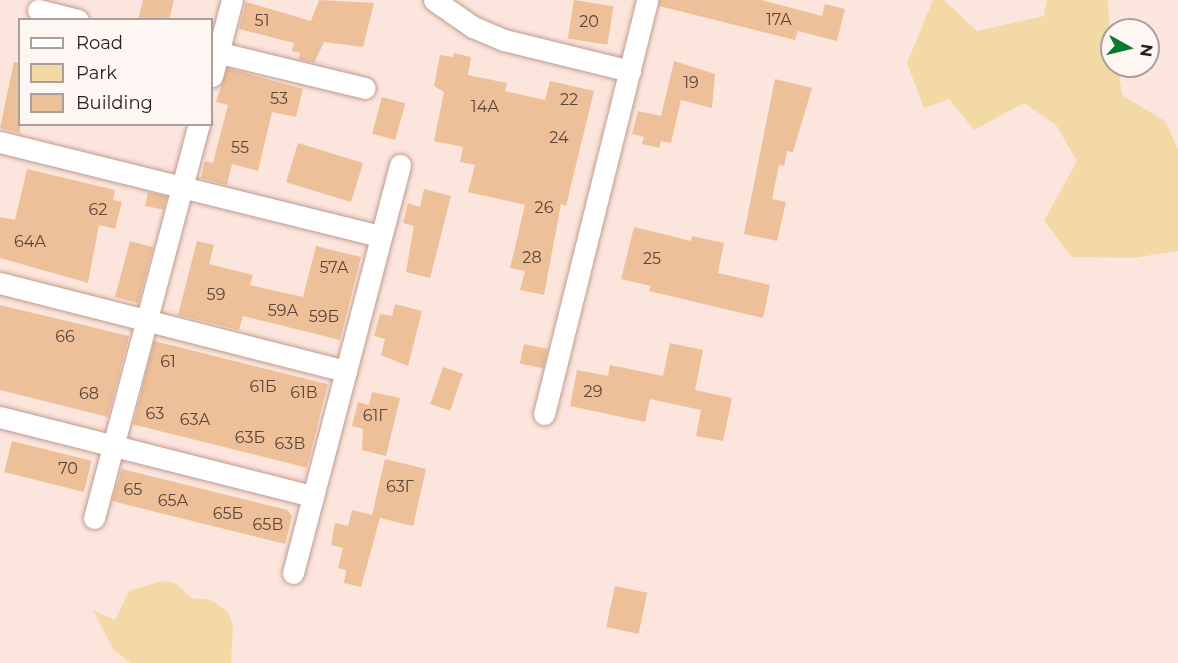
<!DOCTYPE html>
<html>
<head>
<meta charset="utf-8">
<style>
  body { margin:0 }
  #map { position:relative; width:1178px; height:663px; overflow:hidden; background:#fce5dc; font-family:Montserrat,sans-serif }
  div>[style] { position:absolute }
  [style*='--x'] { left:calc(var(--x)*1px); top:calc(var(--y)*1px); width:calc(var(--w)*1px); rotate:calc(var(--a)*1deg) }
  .green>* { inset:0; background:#f2d9a6 }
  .building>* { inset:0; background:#edc099; transform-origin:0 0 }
  .roads { filter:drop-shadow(0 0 2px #c09b8e) drop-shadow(0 0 2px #c09b8e) }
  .minor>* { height:21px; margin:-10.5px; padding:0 10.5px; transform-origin:10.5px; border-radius:10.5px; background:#fff }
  span { translate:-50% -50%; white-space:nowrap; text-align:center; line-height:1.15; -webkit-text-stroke:4.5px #fef6f3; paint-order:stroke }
  .number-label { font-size:16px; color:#5b4538 }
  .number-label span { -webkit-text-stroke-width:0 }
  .legend { position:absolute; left:18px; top:18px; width:195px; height:108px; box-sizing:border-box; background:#fef6f3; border:2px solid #a99f9b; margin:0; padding:8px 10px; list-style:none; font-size:18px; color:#2a1c17 }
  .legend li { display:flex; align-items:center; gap:12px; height:30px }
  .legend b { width:30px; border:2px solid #a99f9b }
  .north { position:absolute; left:1100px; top:18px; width:60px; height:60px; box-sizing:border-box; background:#fef6f3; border:2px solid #a99f9b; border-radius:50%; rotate:98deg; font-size:16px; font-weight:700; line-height:24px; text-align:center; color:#2a1c17 }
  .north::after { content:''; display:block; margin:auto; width:21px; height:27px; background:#09792e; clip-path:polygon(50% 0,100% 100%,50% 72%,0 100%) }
</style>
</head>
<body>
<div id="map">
  <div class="green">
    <div style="clip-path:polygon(933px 0,944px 0,977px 31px,1044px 16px,1047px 0,1108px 0,1112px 66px,1118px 66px,1122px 95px,1165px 121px,1178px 149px,1178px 251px,1133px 258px,1072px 257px,1044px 221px,1077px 161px,1056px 125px,1024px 103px,974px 130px,949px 99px,924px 108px,907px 63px)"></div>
    <div style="clip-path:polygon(162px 581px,175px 583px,192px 598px,211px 600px,228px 612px,233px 625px,231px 663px,130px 663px,113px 649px,93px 610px,115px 620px,129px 591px)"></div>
  </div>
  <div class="building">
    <div style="clip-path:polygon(143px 0,174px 0,169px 20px,138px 20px)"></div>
    <div style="clip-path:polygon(319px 0,374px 3px,363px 47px,324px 42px,314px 63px,299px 59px,300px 53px,292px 51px,294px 43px,239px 29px,246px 2px,311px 21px)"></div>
    <div style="left:574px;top:0;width:40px;height:39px;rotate:9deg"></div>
    <div style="clip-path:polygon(659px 0,761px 0,822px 16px,825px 4px,845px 9px,837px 41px,798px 31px,795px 40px,659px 6px)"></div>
    <div style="clip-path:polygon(454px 53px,471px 57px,468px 75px,507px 83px,505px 91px,545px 100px,550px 81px,594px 91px,566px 206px,561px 204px,544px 295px,520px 290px,525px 271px,510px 268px,525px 205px,468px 192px,475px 165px,460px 162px,463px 147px,434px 141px,444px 92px,434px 86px,440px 55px,453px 57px)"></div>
    <div style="clip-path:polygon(674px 61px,715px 74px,712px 108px,681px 100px,671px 143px,661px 141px,659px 148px,642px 144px,644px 137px,632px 134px,638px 111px,661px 116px)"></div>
    <div style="clip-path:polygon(14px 62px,20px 63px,20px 133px,0 128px)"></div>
    <div style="clip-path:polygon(227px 68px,303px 89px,296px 117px,272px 112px,258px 171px,232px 164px,227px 185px,201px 178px,205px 161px,213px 163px,228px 105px,216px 102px)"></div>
    <div style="clip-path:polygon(775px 79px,812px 88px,793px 152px,787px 151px,784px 166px,779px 165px,772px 199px,786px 202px,777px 241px,744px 234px)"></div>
    <div style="left:382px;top:97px;width:24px;height:38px;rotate:15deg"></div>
    <div style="left:298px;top:143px;width:68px;height:41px;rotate:17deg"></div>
    <div style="clip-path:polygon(27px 169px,115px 190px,113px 200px,122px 202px,115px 229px,99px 225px,88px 283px,0 258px,0 217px,15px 220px)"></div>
    <div style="clip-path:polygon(424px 189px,451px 196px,430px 278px,406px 272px,414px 226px,403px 223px,408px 203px,420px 207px)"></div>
    <div style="left:148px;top:192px;width:19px;height:14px;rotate:12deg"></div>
    <div style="clip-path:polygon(634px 227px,691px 241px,692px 236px,724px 243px,718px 273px,770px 285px,763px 318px,649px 291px,651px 286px,621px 279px)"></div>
    <div style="left:130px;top:241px;width:24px;height:58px;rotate:15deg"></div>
    <div style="clip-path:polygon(197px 241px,214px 245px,209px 264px,253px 275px,250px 285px,303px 297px,316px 246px,361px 257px,340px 340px,243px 316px,239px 330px,178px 315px)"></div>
    <div style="clip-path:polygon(395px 304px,422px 311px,408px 366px,381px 355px,385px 339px,374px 336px,380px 314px,392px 316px)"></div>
    <div style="clip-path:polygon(0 305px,129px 336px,108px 417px,0 390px)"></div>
    <div style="left:154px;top:341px;width:179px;height:86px;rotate:14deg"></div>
    <div style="clip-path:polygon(670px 343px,703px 350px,695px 390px,732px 398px,723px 441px,696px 436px,701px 410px,650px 399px,645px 422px,570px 406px,577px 370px,608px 376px,610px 365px,663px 376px)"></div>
    <div style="left:524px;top:344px;width:24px;height:20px;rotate:12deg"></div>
    <div style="left:443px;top:367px;width:21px;height:39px;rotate:19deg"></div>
    <div style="clip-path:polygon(372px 392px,400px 398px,386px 456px,362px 450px,363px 429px,352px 426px,358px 402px,369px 405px)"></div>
    <div style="left:12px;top:441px;width:82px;height:32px;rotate:14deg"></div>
    <div style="clip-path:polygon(385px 459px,426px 469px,413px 526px,380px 518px,361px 587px,344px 583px,346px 570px,338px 568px,343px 548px,331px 545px,335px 523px,348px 526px,352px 510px,372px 515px)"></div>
    <div style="clip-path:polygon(122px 469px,287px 510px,292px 516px,285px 544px,112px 501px)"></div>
    <div style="left:615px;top:586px;width:33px;height:42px;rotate:12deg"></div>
  </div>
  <div class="roads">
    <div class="minor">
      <div style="--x:434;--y:0;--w:47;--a:34.7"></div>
      <div style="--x:473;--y:27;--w:34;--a:23"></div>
      <div style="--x:504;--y:40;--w:130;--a:13.8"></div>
      <div style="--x:38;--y:10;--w:41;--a:14"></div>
      <div style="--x:212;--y:51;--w:157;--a:13.6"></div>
      <div style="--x:212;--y:76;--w:79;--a:-75.3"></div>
      <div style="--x:0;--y:142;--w:392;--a:13.9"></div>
      <div style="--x:0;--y:283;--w:357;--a:14.3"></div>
      <div style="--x:544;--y:414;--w:427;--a:-76"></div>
      <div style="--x:0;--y:417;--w:323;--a:14.2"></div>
      <div style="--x:94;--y:518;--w:408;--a:-75.1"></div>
      <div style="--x:293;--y:573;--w:422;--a:-75.3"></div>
    </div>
  </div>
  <div class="number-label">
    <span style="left:779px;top:20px">17А</span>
    <span style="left:262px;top:21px">51</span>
    <span style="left:589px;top:22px">20</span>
    <span style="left:691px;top:83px">19</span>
    <span style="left:279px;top:99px">53</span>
    <span style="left:569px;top:100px">22</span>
    <span style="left:485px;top:107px">14А</span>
    <span style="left:559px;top:138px">24</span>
    <span style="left:240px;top:148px">55</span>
    <span style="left:544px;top:208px">26</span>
    <span style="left:98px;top:210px">62</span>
    <span style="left:30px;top:242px">64А</span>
    <span style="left:532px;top:258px">28</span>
    <span style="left:652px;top:259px">25</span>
    <span style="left:334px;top:268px">57А</span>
    <span style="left:216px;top:295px">59</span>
    <span style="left:283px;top:311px">59А</span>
    <span style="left:324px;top:317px">59Б</span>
    <span style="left:65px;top:337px">66</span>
    <span style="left:168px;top:362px">61</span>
    <span style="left:263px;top:387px">61Б</span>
    <span style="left:593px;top:392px">29</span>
    <span style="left:304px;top:393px">61В</span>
    <span style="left:89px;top:394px">68</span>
    <span style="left:155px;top:414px">63</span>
    <span style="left:375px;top:416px">61Г</span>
    <span style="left:195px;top:420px">63А</span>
    <span style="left:250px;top:438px">63Б</span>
    <span style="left:290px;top:444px">63В</span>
    <span style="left:68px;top:469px">70</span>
    <span style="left:400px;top:487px">63Г</span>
    <span style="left:133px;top:490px">65</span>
    <span style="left:173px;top:501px">65А</span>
    <span style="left:228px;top:514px">65Б</span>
    <span style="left:268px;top:525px">65В</span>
  </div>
  <ul class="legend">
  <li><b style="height:8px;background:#fff"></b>Road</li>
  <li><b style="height:16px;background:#f2d9a6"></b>Park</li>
  <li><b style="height:16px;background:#edc099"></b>Building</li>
  </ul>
  <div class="north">N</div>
</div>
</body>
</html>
